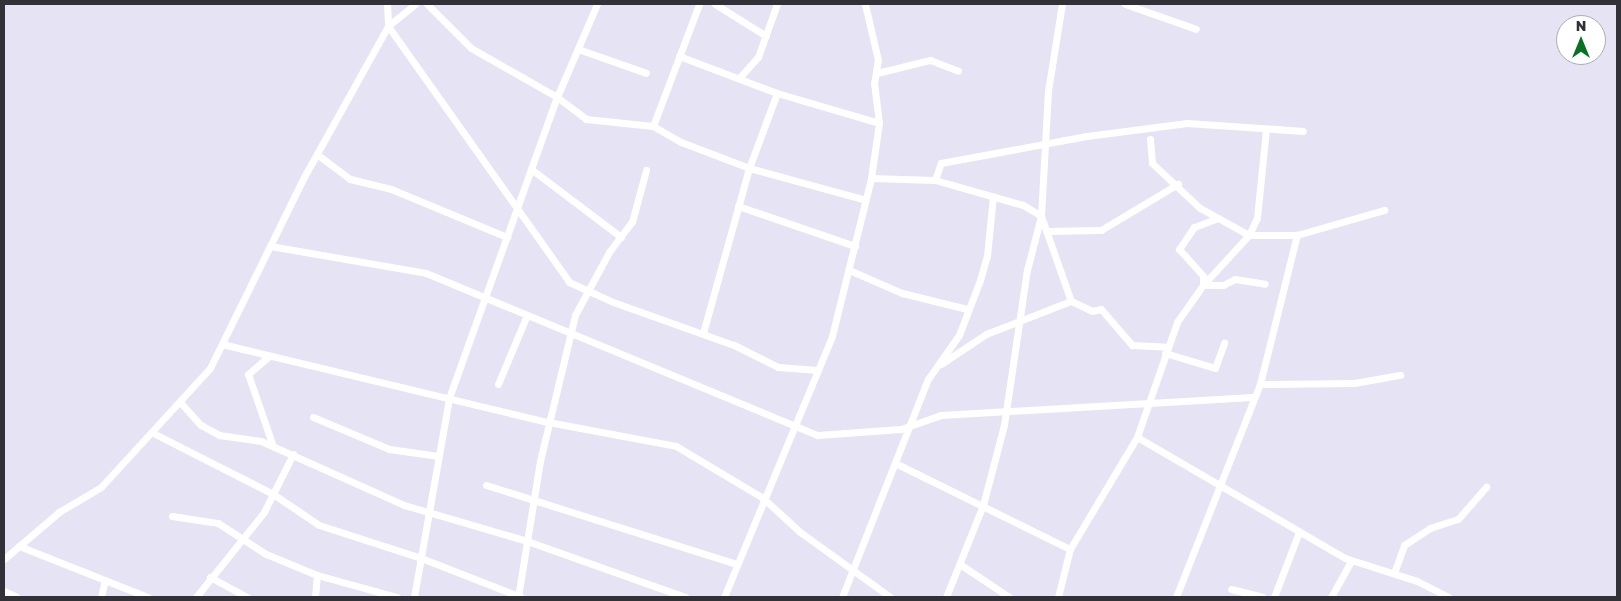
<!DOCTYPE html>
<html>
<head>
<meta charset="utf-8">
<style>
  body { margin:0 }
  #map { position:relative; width:1621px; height:601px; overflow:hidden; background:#e5e3f4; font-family:"Golos Text",sans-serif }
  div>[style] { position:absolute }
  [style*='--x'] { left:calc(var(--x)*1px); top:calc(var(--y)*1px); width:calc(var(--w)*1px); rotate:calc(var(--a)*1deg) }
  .street>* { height:7px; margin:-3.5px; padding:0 3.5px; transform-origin:3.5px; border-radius:3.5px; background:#fff }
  span { translate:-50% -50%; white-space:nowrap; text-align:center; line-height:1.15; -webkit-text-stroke:5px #fff; paint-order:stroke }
  .frame { position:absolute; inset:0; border:5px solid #323138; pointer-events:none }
  .north { position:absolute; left:1556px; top:15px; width:50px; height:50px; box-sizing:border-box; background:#fff; border:1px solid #adadaf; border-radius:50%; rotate:0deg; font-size:14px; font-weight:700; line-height:20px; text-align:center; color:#323138 }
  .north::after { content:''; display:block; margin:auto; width:18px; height:22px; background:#087223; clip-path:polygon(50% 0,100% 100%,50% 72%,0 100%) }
</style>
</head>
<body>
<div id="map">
  <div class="street">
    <div style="--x:387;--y:4;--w:22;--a:87"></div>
    <div style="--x:388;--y:26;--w:314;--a:54.7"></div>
    <div style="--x:569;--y:282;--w:48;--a:24.4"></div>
    <div style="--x:613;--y:302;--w:128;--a:19.6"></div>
    <div style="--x:734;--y:345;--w:49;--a:26.6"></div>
    <div style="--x:778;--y:367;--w:40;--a:4.3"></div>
    <div style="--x:427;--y:4;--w:62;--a:45"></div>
    <div style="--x:471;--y:48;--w:99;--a:29.7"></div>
    <div style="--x:557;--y:97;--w:36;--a:37"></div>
    <div style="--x:586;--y:119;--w:67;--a:6"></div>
    <div style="--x:653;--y:126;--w:32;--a:30"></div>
    <div style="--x:681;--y:142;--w:73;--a:20.9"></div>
    <div style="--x:749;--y:168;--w:121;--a:15.3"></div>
    <div style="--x:715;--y:4;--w:60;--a:32.1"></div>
    <div style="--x:1125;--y:4;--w:75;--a:19.4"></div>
    <div style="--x:578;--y:49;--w:72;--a:19.4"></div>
    <div style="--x:679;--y:56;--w:105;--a:20.7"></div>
    <div style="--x:777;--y:93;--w:106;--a:16.4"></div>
    <div style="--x:877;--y:73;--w:55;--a:-13.8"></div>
    <div style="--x:930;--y:60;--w:30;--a:21"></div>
    <div style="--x:740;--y:77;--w:27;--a:-48"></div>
    <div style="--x:758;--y:57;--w:56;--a:-70.3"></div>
    <div style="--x:653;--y:126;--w:130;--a:-69.3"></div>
    <div style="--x:1150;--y:139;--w:24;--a:85"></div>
    <div style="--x:1152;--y:163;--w:66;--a:43.2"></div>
    <div style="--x:1200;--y:208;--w:56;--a:28.9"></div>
    <div style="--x:1249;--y:235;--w:48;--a:0"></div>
    <div style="--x:1297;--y:235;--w:91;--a:-16"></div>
    <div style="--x:318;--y:155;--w:40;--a:37"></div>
    <div style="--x:350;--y:179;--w:42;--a:13.7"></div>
    <div style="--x:391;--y:189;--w:126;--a:22.5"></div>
    <div style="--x:531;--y:169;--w:113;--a:37.1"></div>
    <div style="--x:871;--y:178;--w:64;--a:1.8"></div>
    <div style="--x:935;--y:180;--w:91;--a:15.9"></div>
    <div style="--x:1023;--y:205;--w:21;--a:31"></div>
    <div style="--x:1041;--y:216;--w:90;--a:70.6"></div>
    <div style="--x:1071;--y:301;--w:23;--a:25"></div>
    <div style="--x:1092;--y:311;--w:9;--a:-13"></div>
    <div style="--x:1101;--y:309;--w:48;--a:49.3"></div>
    <div style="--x:1132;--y:345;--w:35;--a:3"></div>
    <div style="--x:935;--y:180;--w:18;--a:-71"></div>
    <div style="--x:941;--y:163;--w:148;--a:-10.5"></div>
    <div style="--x:1087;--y:136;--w:101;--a:-7.4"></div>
    <div style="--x:1187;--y:123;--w:116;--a:3.9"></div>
    <div style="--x:738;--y:206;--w:124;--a:18.9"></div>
    <div style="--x:1218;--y:218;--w:26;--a:159"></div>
    <div style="--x:1194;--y:227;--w:27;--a:124"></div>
    <div style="--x:1179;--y:249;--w:36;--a:48"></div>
    <div style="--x:1203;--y:276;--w:9;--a:90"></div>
    <div style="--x:1203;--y:285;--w:20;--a:0"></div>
    <div style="--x:1223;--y:285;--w:13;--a:-27"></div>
    <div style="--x:1235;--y:279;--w:30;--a:9"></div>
    <div style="--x:1046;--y:231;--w:55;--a:-1"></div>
    <div style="--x:1101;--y:230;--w:90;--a:-30.9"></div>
    <div style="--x:270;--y:246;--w:158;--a:9.8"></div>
    <div style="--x:426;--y:273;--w:424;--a:22.5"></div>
    <div style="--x:818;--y:435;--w:83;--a:-4.1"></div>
    <div style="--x:901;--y:429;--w:42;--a:-19.3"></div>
    <div style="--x:941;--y:415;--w:312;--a:-3.3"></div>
    <div style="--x:849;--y:270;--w:58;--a:23.5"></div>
    <div style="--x:902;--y:293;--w:67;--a:13.8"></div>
    <div style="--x:703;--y:333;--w:171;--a:-74.4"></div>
    <div style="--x:749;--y:168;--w:80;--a:-69.5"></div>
    <div style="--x:222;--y:344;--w:335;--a:13.5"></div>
    <div style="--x:548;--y:422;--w:130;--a:10.6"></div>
    <div style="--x:676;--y:446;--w:101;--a:30.9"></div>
    <div style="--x:763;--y:498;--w:50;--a:42.6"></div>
    <div style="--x:800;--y:532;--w:111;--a:35.8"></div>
    <div style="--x:1165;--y:353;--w:52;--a:16.7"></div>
    <div style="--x:1215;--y:368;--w:27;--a:-70"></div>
    <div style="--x:269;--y:356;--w:28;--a:139"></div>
    <div style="--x:248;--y:374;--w:76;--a:70.9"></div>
    <div style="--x:941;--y:364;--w:54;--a:-33.7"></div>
    <div style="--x:986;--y:334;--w:91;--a:-21.2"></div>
    <div style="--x:498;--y:384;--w:75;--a:-67.2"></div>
    <div style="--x:1260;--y:384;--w:94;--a:-0.6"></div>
    <div style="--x:1354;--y:383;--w:47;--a:-9.9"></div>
    <div style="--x:180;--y:402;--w:31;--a:48"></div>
    <div style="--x:201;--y:425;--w:21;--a:29"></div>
    <div style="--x:219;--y:435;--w:42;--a:8.1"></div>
    <div style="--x:261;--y:441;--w:157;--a:24.1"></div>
    <div style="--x:404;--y:505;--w:128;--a:16.3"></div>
    <div style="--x:527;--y:541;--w:168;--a:19.5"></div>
    <div style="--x:313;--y:417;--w:82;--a:22.8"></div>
    <div style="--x:389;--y:449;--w:50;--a:8"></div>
    <div style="--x:153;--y:433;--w:135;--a:26.9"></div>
    <div style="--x:273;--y:494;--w:55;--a:34"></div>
    <div style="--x:319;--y:525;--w:107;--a:17.9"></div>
    <div style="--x:421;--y:558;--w:107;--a:21.3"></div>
    <div style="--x:1137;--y:437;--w:241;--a:30.2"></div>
    <div style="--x:1345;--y:558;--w:76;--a:17.7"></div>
    <div style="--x:1417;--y:581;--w:35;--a:27"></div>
    <div style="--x:895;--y:463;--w:195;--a:26.2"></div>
    <div style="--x:486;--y:485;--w:263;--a:17.5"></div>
    <div style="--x:172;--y:516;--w:47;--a:8.7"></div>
    <div style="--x:218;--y:523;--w:57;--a:32.9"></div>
    <div style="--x:266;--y:554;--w:55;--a:22.4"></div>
    <div style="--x:317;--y:575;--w:83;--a:15.4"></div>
    <div style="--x:19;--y:546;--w:139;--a:21.6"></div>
    <div style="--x:4;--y:559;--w:72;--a:-40.5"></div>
    <div style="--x:59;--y:512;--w:49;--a:-30.8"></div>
    <div style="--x:101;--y:487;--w:161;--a:-47.5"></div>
    <div style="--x:210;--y:368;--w:213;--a:-63.8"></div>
    <div style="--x:304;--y:177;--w:173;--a:-60.9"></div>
    <div style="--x:388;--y:26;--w:35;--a:-39"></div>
    <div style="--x:961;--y:565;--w:58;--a:33.7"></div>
    <div style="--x:1394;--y:573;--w:30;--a:-70"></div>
    <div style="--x:1404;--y:545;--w:31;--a:-33"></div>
    <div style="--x:1430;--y:528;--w:29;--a:-18"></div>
    <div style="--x:1458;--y:519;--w:43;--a:-48.8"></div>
    <div style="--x:210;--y:577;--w:42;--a:28.4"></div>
    <div style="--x:1231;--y:589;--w:32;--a:14"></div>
    <div style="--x:4;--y:591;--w:14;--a:25"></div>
    <div style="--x:101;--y:597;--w:17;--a:-77"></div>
    <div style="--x:196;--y:597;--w:109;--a:-51.3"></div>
    <div style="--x:264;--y:512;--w:65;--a:-63.4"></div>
    <div style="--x:315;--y:597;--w:22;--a:-85"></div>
    <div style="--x:414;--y:597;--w:202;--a:-80"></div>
    <div style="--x:449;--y:398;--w:320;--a:-70.3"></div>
    <div style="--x:557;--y:97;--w:101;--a:-66.7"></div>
    <div style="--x:518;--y:597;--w:138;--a:-80.8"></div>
    <div style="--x:540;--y:461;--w:150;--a:-76.5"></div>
    <div style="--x:575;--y:315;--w:72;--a:-61.6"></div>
    <div style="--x:609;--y:252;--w:38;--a:-53"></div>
    <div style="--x:632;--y:222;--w:54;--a:-74.9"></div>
    <div style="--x:724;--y:597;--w:282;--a:-67.5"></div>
    <div style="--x:832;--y:336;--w:163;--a:-76.1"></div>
    <div style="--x:871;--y:178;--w:56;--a:-81.7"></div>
    <div style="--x:879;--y:123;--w:39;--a:-97"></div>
    <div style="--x:874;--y:84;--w:24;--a:-81"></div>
    <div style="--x:878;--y:60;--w:57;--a:-103.1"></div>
    <div style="--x:842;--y:597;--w:234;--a:-68.5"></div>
    <div style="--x:928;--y:379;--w:54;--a:-54.8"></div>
    <div style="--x:959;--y:335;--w:59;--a:-69.1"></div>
    <div style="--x:980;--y:280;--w:25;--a:-74"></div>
    <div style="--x:987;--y:256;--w:60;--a:-84.3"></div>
    <div style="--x:946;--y:597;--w:99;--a:-68.1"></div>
    <div style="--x:983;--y:505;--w:83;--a:-75.3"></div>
    <div style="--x:1004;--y:425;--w:157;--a:-81.6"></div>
    <div style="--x:1027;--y:270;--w:56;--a:-75.5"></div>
    <div style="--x:1041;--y:216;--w:125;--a:-86.8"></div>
    <div style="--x:1048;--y:91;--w:88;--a:-80.9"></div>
    <div style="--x:1058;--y:597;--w:49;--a:-76"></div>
    <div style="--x:1070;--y:549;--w:131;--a:-59.1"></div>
    <div style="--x:1137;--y:437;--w:122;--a:-70.8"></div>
    <div style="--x:1177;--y:322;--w:45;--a:-54.9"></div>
    <div style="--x:1203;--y:285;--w:68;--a:-47.4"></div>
    <div style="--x:1249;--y:235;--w:19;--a:-65"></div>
    <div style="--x:1257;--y:218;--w:89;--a:-84.2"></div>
    <div style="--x:1176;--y:597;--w:229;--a:-68.5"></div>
    <div style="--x:1260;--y:384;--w:154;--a:-76.1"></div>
    <div style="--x:1274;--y:597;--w:70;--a:-69"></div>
    <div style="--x:1331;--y:597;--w:41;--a:-60.9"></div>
  </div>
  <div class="frame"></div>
  <div class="north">N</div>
</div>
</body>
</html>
